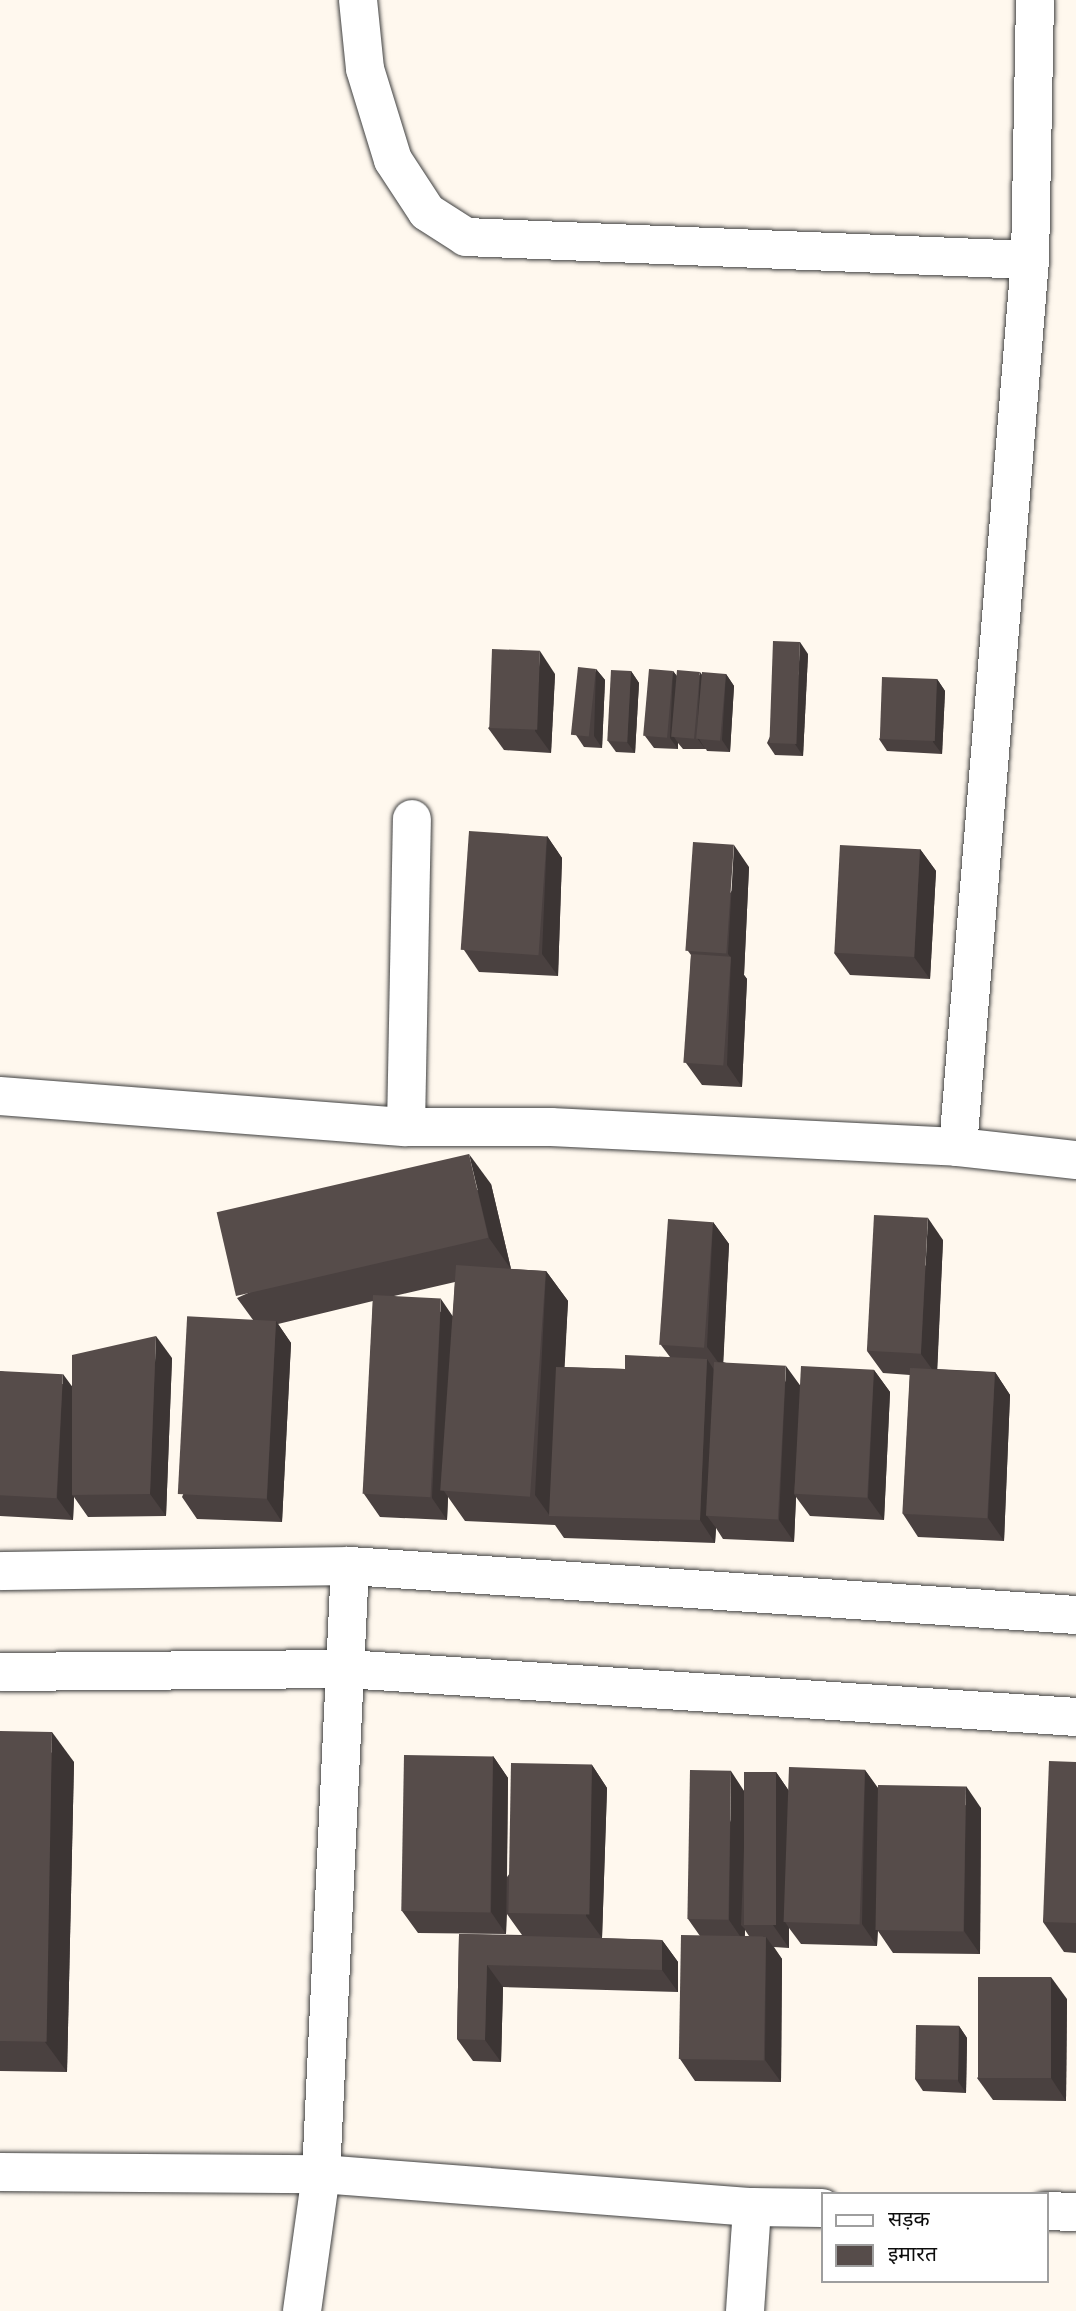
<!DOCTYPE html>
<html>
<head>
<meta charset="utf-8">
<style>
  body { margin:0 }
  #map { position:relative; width:1076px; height:2311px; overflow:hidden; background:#fff8ee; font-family:"Roboto Serif","Noto Sans Devanagari",serif }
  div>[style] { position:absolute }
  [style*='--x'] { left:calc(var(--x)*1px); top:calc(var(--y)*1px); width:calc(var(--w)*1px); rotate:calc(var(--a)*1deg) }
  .roads { filter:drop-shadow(0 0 2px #404040) drop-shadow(0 0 2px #404040) }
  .minor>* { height:38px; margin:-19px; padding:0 19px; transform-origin:19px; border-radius:19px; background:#fff }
  .wall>* { inset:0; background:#4a4140 }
  .shaded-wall>* { inset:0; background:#3c3534 }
  .building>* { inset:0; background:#564c4a; transform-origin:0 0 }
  span { translate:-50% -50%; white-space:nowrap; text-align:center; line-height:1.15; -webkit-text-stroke:7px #fff; paint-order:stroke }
  .legend { position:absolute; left:821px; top:2192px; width:228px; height:91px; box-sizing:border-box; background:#fff; border:2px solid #9e9e9e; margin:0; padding:9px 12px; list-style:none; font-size:21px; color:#0d0d0d }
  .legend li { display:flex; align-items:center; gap:14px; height:35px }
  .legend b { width:35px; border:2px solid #9e9e9e }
</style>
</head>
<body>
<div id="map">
  <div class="roads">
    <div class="minor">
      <div style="--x:358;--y:0;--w:69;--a:84.2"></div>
      <div style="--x:365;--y:69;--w:95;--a:72.9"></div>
      <div style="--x:393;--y:160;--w:62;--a:56.8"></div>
      <div style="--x:427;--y:212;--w:46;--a:32.7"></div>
      <div style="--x:466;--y:237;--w:564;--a:2.34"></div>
      <div style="--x:0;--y:1096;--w:407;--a:4.4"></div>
      <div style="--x:406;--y:1127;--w:145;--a:0"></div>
      <div style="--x:551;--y:1127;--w:407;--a:2.8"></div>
      <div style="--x:958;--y:1147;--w:119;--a:6.3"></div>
      <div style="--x:406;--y:1127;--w:308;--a:-88.9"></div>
      <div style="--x:958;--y:1147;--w:890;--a:-85.36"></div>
      <div style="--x:1030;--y:260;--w:260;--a:-88.9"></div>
      <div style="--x:0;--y:1571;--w:350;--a:-0.8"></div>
      <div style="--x:350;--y:1566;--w:728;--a:3.86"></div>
      <div style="--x:0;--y:1672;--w:346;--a:-0.5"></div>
      <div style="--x:346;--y:1669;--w:732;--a:3.76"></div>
      <div style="--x:0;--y:2172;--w:321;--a:0.4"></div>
      <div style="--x:321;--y:2174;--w:432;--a:4.4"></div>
      <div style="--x:752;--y:2207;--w:70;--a:0.8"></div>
      <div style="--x:1046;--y:2211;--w:30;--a:2"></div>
      <div style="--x:302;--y:2311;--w:138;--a:-82.1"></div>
      <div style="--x:321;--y:2174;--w:609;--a:-87.27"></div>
      <div style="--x:745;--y:2311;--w:104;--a:-86.1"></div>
    </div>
  </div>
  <div class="wall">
    <div style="clip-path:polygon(808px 654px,803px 756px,775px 755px,767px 743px)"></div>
    <div style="clip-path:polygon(596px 669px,605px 680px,602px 748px,584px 747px,576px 735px)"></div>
    <div style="clip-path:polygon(631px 671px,639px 683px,635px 753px,616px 752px,608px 741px)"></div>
    <div style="clip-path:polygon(673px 671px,677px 676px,726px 674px,734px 686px,730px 752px,707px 751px,706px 749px,683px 749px,678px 743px,678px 749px,654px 748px,645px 736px)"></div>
    <div style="clip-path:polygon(555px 674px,551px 753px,504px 750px,488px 728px)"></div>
    <div style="clip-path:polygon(937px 679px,945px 691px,942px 754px,887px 751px,879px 739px)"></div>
    <div style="clip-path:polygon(547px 836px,562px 858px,558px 976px,479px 972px,464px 950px)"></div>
    <div style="clip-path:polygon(920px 849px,936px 871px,930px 979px,850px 975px,834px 953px)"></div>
    <div style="clip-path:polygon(749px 867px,744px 975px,747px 979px,742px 1087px,702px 1085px,686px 1063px,691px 955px,688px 951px)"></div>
    <div style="clip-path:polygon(evenodd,491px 1184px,511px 1269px,546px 1271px,568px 1301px,564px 1367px,625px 1369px,670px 1357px,661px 1345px,713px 1222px,729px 1244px,723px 1362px,800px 1386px,874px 1370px,890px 1392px,884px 1520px,810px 1516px,796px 1497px,794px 1542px,723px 1539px,716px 1528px,715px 1543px,564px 1538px,555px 1525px,465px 1521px,448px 1497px,447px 1520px,380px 1517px,364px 1494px,373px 1301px,278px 1324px,291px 1343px,282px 1522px,197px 1519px,182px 1497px,256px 1324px,237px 1298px,491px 1184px,455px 1282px,453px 1316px,394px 1296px,455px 1282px)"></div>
    <div style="clip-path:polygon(943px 1240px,937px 1369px,995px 1372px,1010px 1395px,1004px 1541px,918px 1537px,903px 1514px,910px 1375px,883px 1373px,867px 1351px)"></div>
    <div style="clip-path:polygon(172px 1358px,166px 1516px,88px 1517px,74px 1497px,73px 1520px,0 1516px,0 1371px,72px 1386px)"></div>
    <div style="clip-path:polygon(0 1731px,74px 1762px,67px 2072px,0 2071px)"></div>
    <div style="clip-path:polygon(493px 1756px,508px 1778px,507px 1877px,592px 1765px,607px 1788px,602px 1938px,662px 1940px,678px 1962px,678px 1992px,503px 1987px,501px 2062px,473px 2061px,457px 2039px,459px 1934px,522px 1935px,507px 1914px,506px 1934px,418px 1933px,402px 1911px)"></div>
    <div style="clip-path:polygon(1076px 1762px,1076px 1953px,1064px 1952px,1043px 1922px)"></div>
    <div style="clip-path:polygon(evenodd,865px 1770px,878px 1789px,981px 1808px,980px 1954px,893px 1953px,878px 1931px,877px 1946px,801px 1944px,789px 1928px,789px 1948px,774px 1947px,782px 1959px,781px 2082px,695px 2081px,680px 2059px,700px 1936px,688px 1919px,744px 1790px,776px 1772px,789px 1791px,865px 1770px,745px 1930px,749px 1936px,745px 1936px,745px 1930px)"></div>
    <div style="clip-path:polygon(1067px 1999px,1066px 2101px,993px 2100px,977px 2078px)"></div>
    <div style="clip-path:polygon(959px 2026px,967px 2038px,966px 2093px,923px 2091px,915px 2079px)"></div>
  </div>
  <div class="shaded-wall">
    <div style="clip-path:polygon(800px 642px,808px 654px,803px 756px,795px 744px)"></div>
    <div style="clip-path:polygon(540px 651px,555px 674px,551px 753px,535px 731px)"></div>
    <div style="clip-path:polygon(596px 669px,605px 680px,602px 748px,594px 736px)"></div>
    <div style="clip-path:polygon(631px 671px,639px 683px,635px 753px,627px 742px)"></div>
    <div style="clip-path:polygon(673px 671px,681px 682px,674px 737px,678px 743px,678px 749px,670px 738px)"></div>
    <div style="clip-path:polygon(700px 672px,709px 684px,699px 739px,706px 750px,697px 738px)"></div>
    <div style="clip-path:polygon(726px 674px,734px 686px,730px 752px,722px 740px)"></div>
    <div style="clip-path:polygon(937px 679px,945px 691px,942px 754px,933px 742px)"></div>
    <div style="clip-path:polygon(547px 836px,562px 858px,558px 976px,542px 954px)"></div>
    <div style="clip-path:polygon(734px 845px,749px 867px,744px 975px,747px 979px,742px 1087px,727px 1065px,731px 958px,728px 954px)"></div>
    <div style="clip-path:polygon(920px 849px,936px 871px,930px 979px,914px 957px)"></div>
    <div style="clip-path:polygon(469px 1154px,491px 1184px,511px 1269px,489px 1238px)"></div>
    <div style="clip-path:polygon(928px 1218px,943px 1240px,937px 1376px,921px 1354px)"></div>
    <div style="clip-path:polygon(713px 1222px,729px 1244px,723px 1369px,707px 1347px)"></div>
    <div style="clip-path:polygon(546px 1271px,568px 1301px,557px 1516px,550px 1516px,535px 1495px)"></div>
    <div style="clip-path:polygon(441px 1299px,456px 1321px,444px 1491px,448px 1497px,447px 1520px,432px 1498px)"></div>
    <div style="clip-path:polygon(276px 1321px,291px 1343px,282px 1522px,267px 1499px)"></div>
    <div style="clip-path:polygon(156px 1336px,172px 1358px,166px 1516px,150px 1494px)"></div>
    <div style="clip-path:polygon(707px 1359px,722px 1382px,707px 1516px,716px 1528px,715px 1543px,700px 1520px)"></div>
    <div style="clip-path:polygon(786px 1366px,802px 1388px,794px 1494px,796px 1497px,794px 1542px,779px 1520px)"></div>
    <div style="clip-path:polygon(874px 1370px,890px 1392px,884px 1520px,868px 1498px)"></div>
    <div style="clip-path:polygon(995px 1372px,1010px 1395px,1004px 1541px,988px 1518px)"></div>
    <div style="clip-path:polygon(63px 1374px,79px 1396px,72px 1495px,74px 1497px,73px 1520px,57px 1498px)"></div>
    <div style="clip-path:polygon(52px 1732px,74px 1762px,67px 2072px,45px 2042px)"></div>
    <div style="clip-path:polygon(493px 1756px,508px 1778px,506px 1934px,491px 1912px)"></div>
    <div style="clip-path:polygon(592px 1765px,607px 1788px,602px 1938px,586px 1916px)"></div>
    <div style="clip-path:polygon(865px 1770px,881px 1792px,877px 1946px,862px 1924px)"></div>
    <div style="clip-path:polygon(731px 1771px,746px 1794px,741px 1925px,745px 1929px,744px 1942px,729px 1920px)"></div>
    <div style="clip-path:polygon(776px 1772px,791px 1794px,785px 1922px,789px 1928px,789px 1948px,773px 1925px)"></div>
    <div style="clip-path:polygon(966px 1786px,981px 1808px,980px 1954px,964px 1931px)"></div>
    <div style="clip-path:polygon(766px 1937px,782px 1959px,781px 2082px,765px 2060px)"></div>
    <div style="clip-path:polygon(662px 1940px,678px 1962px,678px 1992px,662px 1970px)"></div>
    <div style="clip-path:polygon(487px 1965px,503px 1987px,501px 2062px,485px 2040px)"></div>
    <div style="clip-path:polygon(1051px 1977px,1067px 1999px,1066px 2101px,1051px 2078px)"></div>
    <div style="clip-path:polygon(959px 2026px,967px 2038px,966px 2093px,958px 2081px)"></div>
  </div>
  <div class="building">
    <div style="left:773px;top:641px;width:27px;height:102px;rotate:2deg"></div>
    <div style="left:492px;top:649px;width:48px;height:79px;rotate:2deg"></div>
    <div style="left:578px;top:667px;width:18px;height:68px;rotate:6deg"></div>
    <div style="left:649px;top:669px;width:24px;height:67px;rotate:5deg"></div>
    <div style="left:611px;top:670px;width:20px;height:71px;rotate:3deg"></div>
    <div style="left:677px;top:670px;width:23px;height:67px;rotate:5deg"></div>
    <div style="left:702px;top:672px;width:24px;height:67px;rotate:5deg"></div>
    <div style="left:882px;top:677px;width:55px;height:62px;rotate:2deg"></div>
    <div style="left:469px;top:831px;width:78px;height:119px;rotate:4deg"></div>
    <div style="left:693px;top:842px;width:41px;height:109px;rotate:4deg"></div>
    <div style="left:840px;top:845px;width:80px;height:108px;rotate:3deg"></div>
    <div style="left:691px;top:954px;width:40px;height:109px;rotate:4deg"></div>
    <div style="left:469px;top:1154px;width:86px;height:259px;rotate:77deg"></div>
    <div style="left:874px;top:1215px;width:54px;height:136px;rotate:3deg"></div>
    <div style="left:668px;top:1219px;width:45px;height:126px;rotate:4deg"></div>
    <div style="left:456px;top:1265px;width:90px;height:226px;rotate:4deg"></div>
    <div style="left:373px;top:1295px;width:68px;height:199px;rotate:3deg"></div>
    <div style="left:276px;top:1321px;width:178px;height:89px;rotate:93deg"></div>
    <div style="clip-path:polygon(156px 1336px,150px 1494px,72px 1495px,72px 1355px)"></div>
    <div style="clip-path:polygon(625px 1355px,707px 1359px,700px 1520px,549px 1516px,556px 1367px,625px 1369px)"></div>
    <div style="left:714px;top:1362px;width:72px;height:154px;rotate:3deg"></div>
    <div style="left:801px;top:1366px;width:73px;height:128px;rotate:3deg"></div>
    <div style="left:910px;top:1368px;width:85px;height:146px;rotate:3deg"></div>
    <div style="left:0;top:1371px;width:63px;height:124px;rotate:3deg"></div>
    <div style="left:0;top:1731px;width:52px;height:310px;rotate:1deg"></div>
    <div style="left:404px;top:1755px;width:89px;height:156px;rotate:1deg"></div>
    <div style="clip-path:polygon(1049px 1761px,1076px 1762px,1076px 1923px,1043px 1922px)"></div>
    <div style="left:511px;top:1763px;width:81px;height:150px;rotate:1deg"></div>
    <div style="left:789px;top:1767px;width:76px;height:155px;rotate:2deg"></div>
    <div style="left:690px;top:1770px;width:41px;height:149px;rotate:1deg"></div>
    <div style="left:744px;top:1772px;width:32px;height:153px"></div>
    <div style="left:878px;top:1785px;width:88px;height:145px;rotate:1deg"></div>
    <div style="clip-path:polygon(459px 1934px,662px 1940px,662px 1970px,487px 1965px,485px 2040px,457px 2039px)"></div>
    <div style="left:681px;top:1935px;width:85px;height:124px;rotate:1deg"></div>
    <div style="left:978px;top:1977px;width:73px;height:101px"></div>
    <div style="left:916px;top:2025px;width:43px;height:54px;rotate:1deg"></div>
  </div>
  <ul class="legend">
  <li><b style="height:9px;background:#fff"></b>सड़क</li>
  <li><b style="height:19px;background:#564c4a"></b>इमारत</li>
  </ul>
</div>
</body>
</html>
